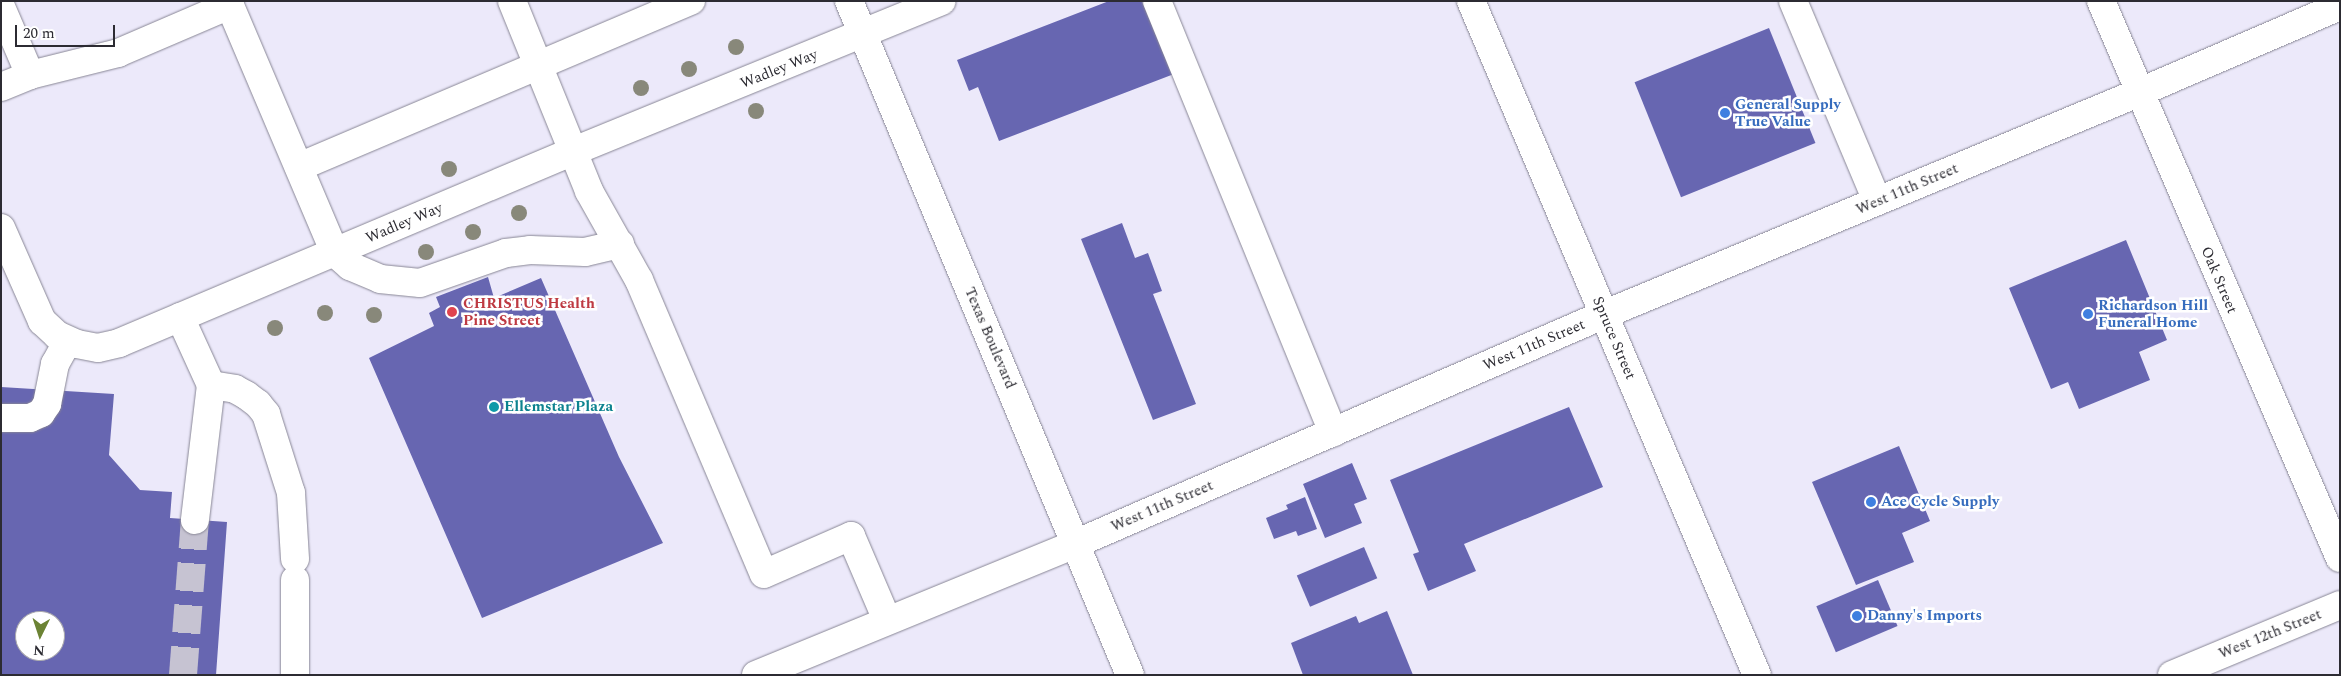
<!DOCTYPE html>
<html>
<head>
<meta charset="utf-8">
<style>
  body { margin:0 }
  #map { position:relative; width:2341px; height:676px; overflow:hidden; background:#ece9fa; font-family:Spectral,serif }
  div>[style] { position:absolute }
  [style*='--x'] { left:calc(var(--x)*1px); top:calc(var(--y)*1px); width:calc(var(--w)*1px); rotate:calc(var(--a)*1deg) }
  .building>* { inset:0; background:#6766b1; transform-origin:0 0 }
  .minor-tunnel>* { height:28px; margin-top:-14px; transform-origin:0; background:repeating-linear-gradient(90deg,#c6c3d2 0 28px,transparent 0 42px) }
  .roads { filter:drop-shadow(0 0 1px #888695) drop-shadow(0 0 1px #888695) }
  .minor>* { height:28px; margin:-14px; padding:0 14px; transform-origin:14px; border-radius:14px; background:#fff }
  .major>* { height:28px; margin:-14px; padding:0 14px; transform-origin:14px; border-radius:14px; background:#fff }
  .trees>* { width:16px; height:16px; margin:-8px; border-radius:50%; background:#88887a }
  .dots>* { width:14px; height:14px; translate:-50% -50%; box-sizing:border-box; border:2px solid #fff; border-radius:50% }
  span { translate:-50% -50%; white-space:nowrap; text-align:center; line-height:1.15; -webkit-text-stroke:5px #fff; paint-order:stroke }
  .street-label { font-size:15px; color:#2c2b32 }
  .shop-label { font-size:15px; color:#366cbe; font-weight:700 }
  .left { translate:0 -50%; text-align:left }
  .health-label { font-size:15px; color:#be3a42; font-weight:700 }
  .culture-label { font-size:15px; color:#0d838f; font-weight:700 }
  .frame { position:absolute; inset:0; border:2px solid #2c2b32; pointer-events:none }
  .north { position:absolute; left:15px; top:611px; width:50px; height:50px; box-sizing:border-box; background:#fff; border:1px solid #abaaad; border-radius:50%; rotate:184deg; font-size:14px; font-weight:700; line-height:20px; text-align:center; color:#2c2b32 }
  .north::after { content:''; display:block; margin:auto; width:18px; height:22px; background:#6c8334; clip-path:polygon(50% 0,100% 100%,50% 72%,0 100%) }
  .scale { position:absolute; left:15px; top:25px; width:100px; height:22px; box-sizing:border-box; border:2px solid #2c2b32; border-top:0; padding-left:6px; font-size:15px; line-height:18px; white-space:nowrap; color:#2c2b32; -webkit-text-stroke:4px #fff; paint-order:stroke }
</style>
</head>
<body>
<div id="map">
  <div class="building">
    <div style="clip-path:polygon(1109px 1px,1146px 1px,1174px 74px,999px 141px,978px 87px,969px 91px,957px 60px)"></div>
    <div style="left:1769px;top:28px;width:124px;height:145px;rotate:68deg"></div>
    <div style="clip-path:polygon(1122px 223px,1135px 258px,1148px 253px,1162px 291px,1153px 294px,1196px 404px,1153px 420px,1081px 239px)"></div>
    <div style="clip-path:polygon(2126px 240px,2167px 340px,2139px 352px,2150px 380px,2079px 409px,2068px 382px,2051px 389px,2009px 288px)"></div>
    <div style="clip-path:polygon(488px 277px,494px 298px,541px 278px,619px 457px,663px 543px,482px 618px,369px 358px,434px 326px,429px 313px,440px 307px,436px 297px)"></div>
    <div style="clip-path:polygon(evenodd,1px 387px,114px 394px,109px 455px,140px 490px,172px 492px,170px 518px,227px 522px,216px 675px,1px 675px,1px 387px,25px 621px,55px 621px,55px 651px,25px 651px,25px 621px)"></div>
    <div style="clip-path:polygon(1569px 407px,1603px 487px,1464px 544px,1476px 571px,1428px 591px,1413px 554px,1419px 552px,1390px 480px)"></div>
    <div style="clip-path:polygon(1899px 446px,1930px 521px,1902px 533px,1914px 562px,1856px 585px,1812px 482px)"></div>
    <div style="clip-path:polygon(1352px 463px,1367px 499px,1354px 504px,1362px 523px,1325px 538px,1303px 484px)"></div>
    <div style="clip-path:polygon(1305px 497px,1317px 529px,1298px 536px,1296px 531px,1274px 539px,1266px 518px,1288px 509px,1286px 505px)"></div>
    <div style="left:1364px;top:547px;width:34px;height:73px;rotate:67deg"></div>
    <div style="left:1878px;top:580px;width:50px;height:67px;rotate:67deg"></div>
    <div style="clip-path:polygon(1387px 611px,1413px 675px,1303px 675px,1291px 643px,1356px 616px,1359px 623px)"></div>
  </div>
  <div class="minor-tunnel">
    <div style="--x:183;--y:675;--w:155;--a:-85.6"></div>
  </div>
  <div class="roads">
    <div class="minor">
      <div style="--x:228;--y:1;--w:274;--a:67"></div>
      <div style="--x:335;--y:253;--w:20;--a:41"></div>
      <div style="--x:350;--y:266;--w:33;--a:23"></div>
      <div style="--x:380;--y:279;--w:40;--a:5.7"></div>
      <div style="--x:420;--y:283;--w:91;--a:-19.2"></div>
      <div style="--x:506;--y:253;--w:24;--a:-7"></div>
      <div style="--x:530;--y:250;--w:55;--a:2.1"></div>
      <div style="--x:585;--y:252;--w:36;--a:-13"></div>
      <div style="--x:512;--y:1;--w:205;--a:67.9"></div>
      <div style="--x:589;--y:191;--w:102;--a:60.7"></div>
      <div style="--x:639;--y:280;--w:319;--a:67"></div>
      <div style="--x:764;--y:574;--w:95;--a:-23.6"></div>
      <div style="--x:851;--y:536;--w:91;--a:66.8"></div>
      <div style="--x:1157;--y:1;--w:466;--a:67.8"></div>
      <div style="--x:1471;--y:1;--w:732;--a:67.01"></div>
      <div style="--x:1793;--y:1;--w:217;--a:67.2"></div>
      <div style="--x:2101;--y:1;--w:606;--a:66.78"></div>
      <div style="--x:1;--y:7;--w:74;--a:66.9"></div>
      <div style="--x:1;--y:87;--w:31;--a:-22"></div>
      <div style="--x:30;--y:75;--w:91;--a:-14"></div>
      <div style="--x:118;--y:53;--w:122;--a:-23.2"></div>
      <div style="--x:299;--y:167;--w:426;--a:-23"></div>
      <div style="--x:1;--y:228;--w:102;--a:66.2"></div>
      <div style="--x:42;--y:321;--w:21;--a:43"></div>
      <div style="--x:57;--y:335;--w:22;--a:24"></div>
      <div style="--x:77;--y:344;--w:21;--a:11"></div>
      <div style="--x:98;--y:348;--w:22;--a:-13"></div>
      <div style="--x:119;--y:343;--w:494;--a:-22.9"></div>
      <div style="--x:574;--y:151;--w:397;--a:-22.2"></div>
      <div style="--x:180;--y:317;--w:75;--a:65.5"></div>
      <div style="--x:211;--y:385;--w:136;--a:96.8"></div>
      <div style="--x:211;--y:385;--w:24;--a:9"></div>
      <div style="--x:235;--y:389;--w:13;--a:29"></div>
      <div style="--x:246;--y:395;--w:15;--a:37"></div>
      <div style="--x:258;--y:404;--w:13;--a:51"></div>
      <div style="--x:266;--y:414;--w:83;--a:72.4"></div>
      <div style="--x:291;--y:493;--w:66;--a:86.5"></div>
      <div style="--x:1;--y:418;--w:29;--a:0"></div>
      <div style="--x:30;--y:418;--w:12;--a:-24"></div>
      <div style="--x:41;--y:413;--w:11;--a:-56"></div>
      <div style="--x:47;--y:404;--w:41;--a:-78.7"></div>
      <div style="--x:55;--y:364;--w:26;--a:-61"></div>
      <div style="--x:295;--y:580;--w:95;--a:90"></div>
      <div style="--x:756;--y:675;--w:345;--a:-22.3"></div>
      <div style="--x:1075;--y:544;--w:576;--a:-23.45"></div>
      <div style="--x:1603;--y:315;--w:579;--a:-22.54"></div>
      <div style="--x:2138;--y:93;--w:220;--a:-23.3"></div>
      <div style="--x:2172;--y:675;--w:182;--a:-22.6"></div>
    </div>
    <div class="major">
      <div style="--x:849;--y:1;--w:730;--a:67.37"></div>
    </div>
  </div>
  <div class="trees">
    <div style="left:736px;top:47px"></div>
    <div style="left:689px;top:69px"></div>
    <div style="left:641px;top:88px"></div>
    <div style="left:756px;top:111px"></div>
    <div style="left:449px;top:169px"></div>
    <div style="left:519px;top:213px"></div>
    <div style="left:473px;top:232px"></div>
    <div style="left:426px;top:252px"></div>
    <div style="left:325px;top:313px"></div>
    <div style="left:374px;top:315px"></div>
    <div style="left:275px;top:328px"></div>
  </div>
  <div class="dots">
    <div style="left:1725px;top:113px;background:#3f7fe0"></div>
    <div style="left:452px;top:312px;background:#e0444e"></div>
    <div style="left:2088px;top:314px;background:#3f7fe0"></div>
    <div style="left:494px;top:407px;background:#0f9aa8"></div>
    <div style="left:1871px;top:502px;background:#3f7fe0"></div>
    <div style="left:1857px;top:616px;background:#3f7fe0"></div>
  </div>
  <div class="street-label">
    <span style="left:779px;top:69px;rotate:-22deg">Wadley Way</span>
    <span style="left:1907px;top:189px;rotate:-23deg">West 11th Street</span>
    <span style="left:404px;top:223px;rotate:-23deg">Wadley Way</span>
    <span style="left:2219px;top:280px;rotate:67deg">Oak Street</span>
    <span style="left:990px;top:338px;rotate:67deg">Texas Boulevard</span>
    <span style="left:1614px;top:338px;rotate:67deg">Spruce Street</span>
    <span style="left:1534px;top:345px;rotate:-23deg">West 11th Street</span>
    <span style="left:1162px;top:506px;rotate:-23deg">West 11th Street</span>
    <span style="left:2270px;top:634px;rotate:-22deg">West 12th Street</span>
  </div>
  <div class="shop-label">
    <span class="left" style="left:1735px;top:113px">General Supply<br>True Value</span>
    <span class="left" style="left:2098px;top:314px">Richardson Hill<br>Funeral Home</span>
    <span class="left" style="left:1881px;top:502px">Ace Cycle Supply</span>
    <span class="left" style="left:1867px;top:616px">Danny's Imports</span>
  </div>
  <div class="health-label">
    <span class="left" style="left:463px;top:312px">CHRISTUS Health<br>Pine Street</span>
  </div>
  <div class="culture-label">
    <span class="left" style="left:504px;top:407px">Ellemstar Plaza</span>
  </div>
  <div class="frame"></div>
  <div class="north">N</div>
  <div class="scale">20 m</div>
</div>
</body>
</html>
